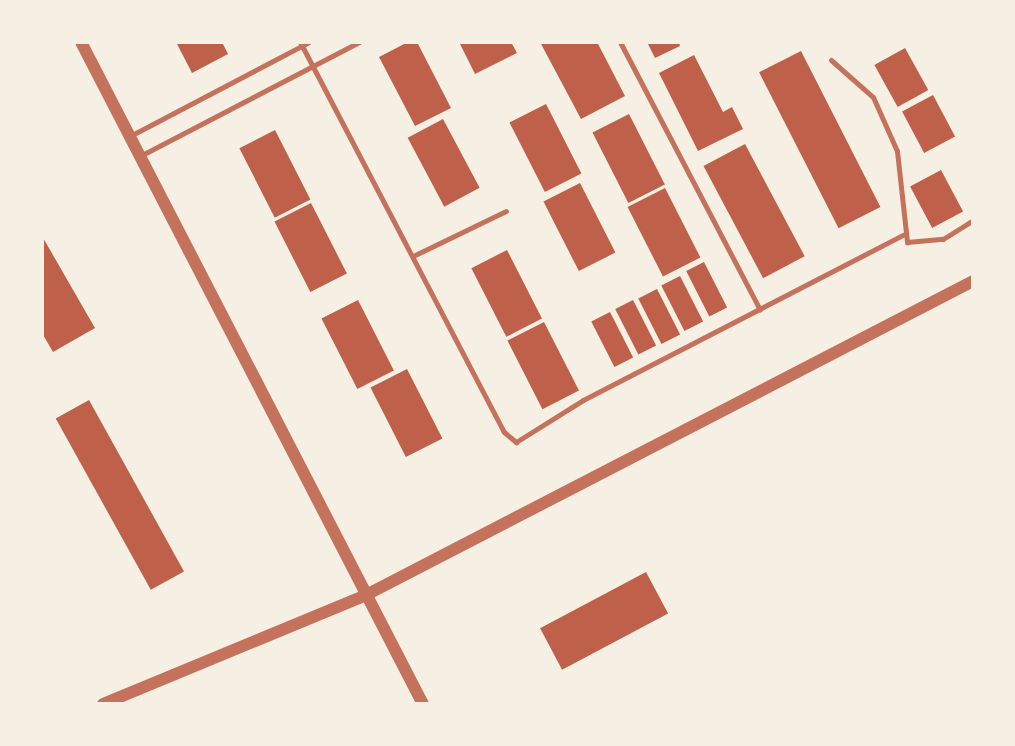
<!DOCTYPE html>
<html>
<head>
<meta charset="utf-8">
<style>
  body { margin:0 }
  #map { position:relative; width:1015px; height:746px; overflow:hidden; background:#f6efe4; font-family:"Playfair Display",serif }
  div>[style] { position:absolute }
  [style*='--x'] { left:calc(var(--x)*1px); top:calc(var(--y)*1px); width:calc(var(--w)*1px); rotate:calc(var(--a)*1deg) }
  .building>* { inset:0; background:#bf614a; transform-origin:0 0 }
  .service>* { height:5px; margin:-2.5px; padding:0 2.5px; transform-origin:2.5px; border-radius:2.5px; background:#c5725c }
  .tertiary>* { height:12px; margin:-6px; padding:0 6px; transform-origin:6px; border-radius:6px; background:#c5725c }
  span { translate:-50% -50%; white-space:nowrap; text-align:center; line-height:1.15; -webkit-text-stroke:7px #f6efe4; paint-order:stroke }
  .frame { position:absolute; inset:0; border:44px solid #f6efe4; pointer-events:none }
</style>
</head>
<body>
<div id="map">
  <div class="building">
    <div style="clip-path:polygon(176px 42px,222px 42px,228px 54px,192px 73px)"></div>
    <div style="clip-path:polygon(408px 42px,417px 42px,451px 108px,415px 126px,379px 57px)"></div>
    <div style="clip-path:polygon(459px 42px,511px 42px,517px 53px,475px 74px)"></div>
    <div style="clip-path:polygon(540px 42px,597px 42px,625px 96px,581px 119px)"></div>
    <div style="clip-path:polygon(647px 42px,679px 42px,680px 46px,655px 58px)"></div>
    <div style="left:905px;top:48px;width:48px;height:35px;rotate:61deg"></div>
    <div style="left:801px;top:51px;width:175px;height:47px;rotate:63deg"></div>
    <div style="clip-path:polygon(694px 55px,723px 112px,732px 107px,743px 129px,698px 151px,659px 73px)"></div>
    <div style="left:933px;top:95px;width:47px;height:35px;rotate:62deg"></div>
    <div style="left:546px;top:104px;width:78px;height:41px;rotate:63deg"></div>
    <div style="left:629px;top:114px;width:79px;height:41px;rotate:63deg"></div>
    <div style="left:443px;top:119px;width:78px;height:40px;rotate:62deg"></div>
    <div style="left:275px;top:130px;width:78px;height:40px;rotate:63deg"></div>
    <div style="left:745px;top:144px;width:127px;height:47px;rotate:62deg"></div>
    <div style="left:941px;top:170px;width:47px;height:35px;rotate:62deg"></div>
    <div style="left:580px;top:183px;width:78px;height:41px;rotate:63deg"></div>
    <div style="left:665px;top:188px;width:78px;height:42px;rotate:63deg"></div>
    <div style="left:311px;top:203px;width:79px;height:41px;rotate:63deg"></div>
    <div style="clip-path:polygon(42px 236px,95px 328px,53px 352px,42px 333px)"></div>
    <div style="left:507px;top:250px;width:77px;height:40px;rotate:63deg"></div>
    <div style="left:704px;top:262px;width:51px;height:20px;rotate:63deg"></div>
    <div style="left:680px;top:276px;width:51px;height:21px;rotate:63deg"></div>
    <div style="left:657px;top:289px;width:51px;height:21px;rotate:63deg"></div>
    <div style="left:358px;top:300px;width:79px;height:41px;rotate:63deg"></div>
    <div style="left:633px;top:300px;width:51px;height:20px;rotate:63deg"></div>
    <div style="left:610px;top:312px;width:51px;height:21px;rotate:63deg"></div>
    <div style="left:544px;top:322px;width:77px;height:41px;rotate:63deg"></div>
    <div style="left:407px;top:369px;width:78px;height:41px;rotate:63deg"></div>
    <div style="left:89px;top:400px;width:196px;height:38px;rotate:61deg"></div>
    <div style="left:646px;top:572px;width:47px;height:120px;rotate:62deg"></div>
  </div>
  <div class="service">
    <div style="--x:300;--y:42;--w:440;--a:62.4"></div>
    <div style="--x:504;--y:432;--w:16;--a:40"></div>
    <div style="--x:516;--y:442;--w:79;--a:-32.1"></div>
    <div style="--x:583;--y:400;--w:360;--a:-27.3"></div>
    <div style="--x:620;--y:42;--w:302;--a:62.4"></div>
    <div style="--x:831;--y:60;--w:56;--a:41.4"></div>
    <div style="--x:873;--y:97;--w:59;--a:66"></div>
    <div style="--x:897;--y:151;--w:92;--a:83.7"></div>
    <div style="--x:907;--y:242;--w:36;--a:-5"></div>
    <div style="--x:943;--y:239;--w:36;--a:-32"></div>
    <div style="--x:130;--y:136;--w:202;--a:-27.7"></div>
    <div style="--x:140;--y:156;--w:247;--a:-27.5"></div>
    <div style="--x:415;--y:255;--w:101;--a:-25.8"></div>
  </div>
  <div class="tertiary">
    <div style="--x:81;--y:42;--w:745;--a:62.68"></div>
    <div style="--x:103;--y:704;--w:285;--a:-22.5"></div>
    <div style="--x:366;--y:595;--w:683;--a:-27.35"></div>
  </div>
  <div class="frame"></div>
</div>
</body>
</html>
